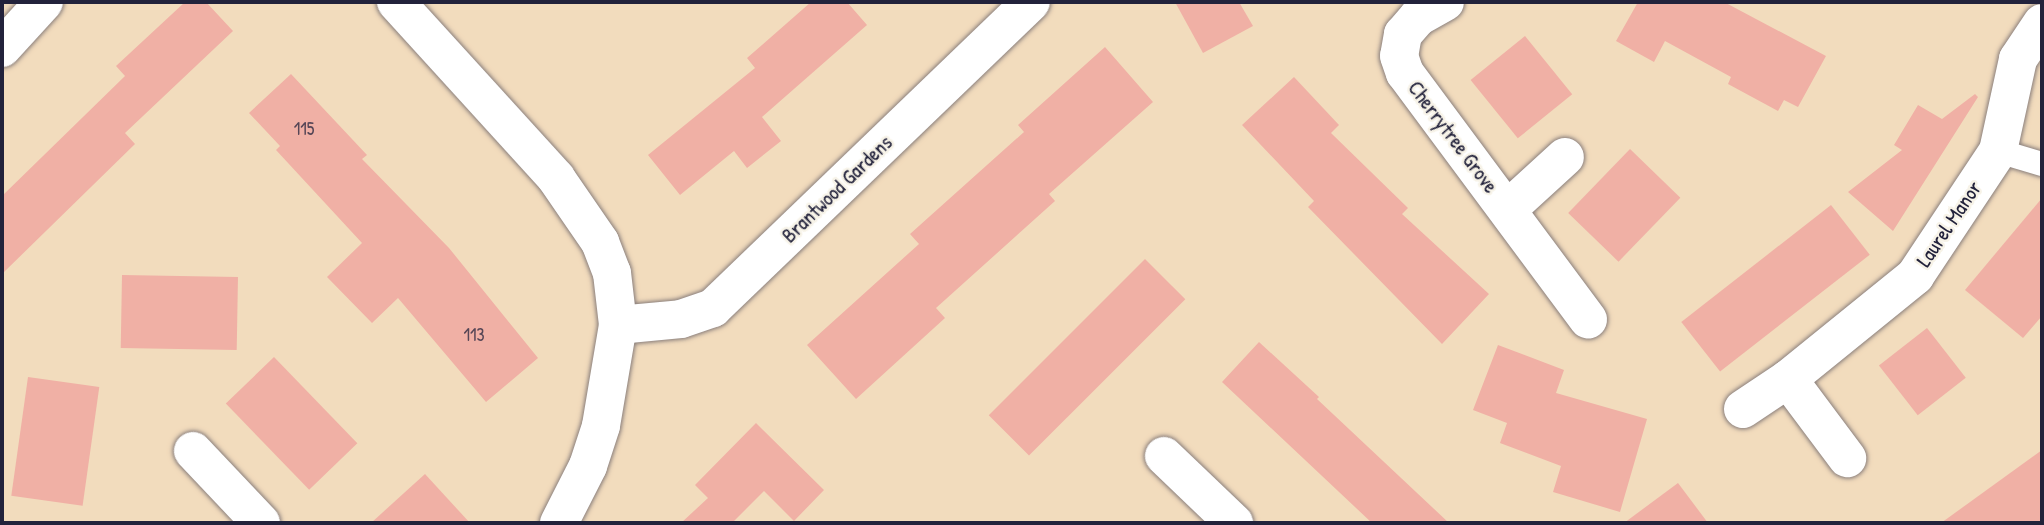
<!DOCTYPE html>
<html>
<head>
<meta charset="utf-8">
<style>
  body { margin:0 }
  #map { position:relative; width:2044px; height:525px; overflow:hidden; background:#f2dcbd; font-family:"Patrick Hand",sans-serif }
  div>[style] { position:absolute }
  [style*='--x'] { left:calc(var(--x)*1px); top:calc(var(--y)*1px); width:calc(var(--w)*1px); rotate:calc(var(--a)*1deg) }
  .building>* { inset:0; background:#f0b0a5; transform-origin:0 0 }
  .roads { filter:drop-shadow(0 0 2px #8a7f7c) drop-shadow(0 0 2px #8a7f7c) }
  .service>* { height:24px; margin:-12px; padding:0 12px; transform-origin:12px; border-radius:12px; background:#fff }
  .minor>* { height:38px; margin:-19px; padding:0 19px; transform-origin:19px; border-radius:19px; background:#fff }
  span { translate:-50% -50%; white-space:nowrap; text-align:center; line-height:1.15; -webkit-text-stroke:5px #f7f3e8; paint-order:stroke }
  .number-label { font-size:18px; color:#564656 }
  .number-label span { -webkit-text-stroke-width:0 }
  .street-label { font-size:21px; color:#22223b }
  .frame { position:absolute; inset:0; border:4px solid #22223b; pointer-events:none }
</style>
</head>
<body>
<div id="map">
  <div class="building">
    <div style="clip-path:polygon(185px 2px,206px 2px,233px 31px,125px 133px,135px 144px,2px 274px,2px 196px,125px 76px,116px 66px)"></div>
    <div style="clip-path:polygon(811px 2px,847px 2px,867px 25px,762px 117px,781px 141px,747px 168px,734px 151px,680px 195px,648px 155px,755px 68px,747px 58px)"></div>
    <div style="clip-path:polygon(1175px 2px,1239px 2px,1253px 26px,1203px 53px)"></div>
    <div style="clip-path:polygon(1638px 2px,1724px 2px,1826px 56px,1798px 107px,1784px 100px,1778px 111px,1728px 84px,1731px 77px,1665px 41px,1654px 62px,1616px 41px)"></div>
    <div style="left:1525px;top:36px;width:75px;height:70px;rotate:51deg"></div>
    <div style="clip-path:polygon(1105px 47px,1153px 102px,1049px 194px,1055px 201px,936px 308px,945px 318px,856px 399px,807px 345px,919px 244px,910px 234px,1024px 132px,1018px 125px)"></div>
    <div style="clip-path:polygon(291px 74px,367px 155px,362px 159px,449px 248px,538px 358px,486px 402px,398px 298px,372px 323px,327px 277px,362px 243px,276px 150px,280px 146px,249px 113px)"></div>
    <div style="clip-path:polygon(1294px 77px,1339px 125px,1331px 133px,1408px 208px,1402px 214px,1489px 294px,1442px 344px,1308px 207px,1314px 201px,1242px 125px)"></div>
    <div style="clip-path:polygon(1975px 94px,1978px 97px,1893px 231px,1848px 192px,1902px 150px,1894px 145px,1918px 105px,1942px 119px)"></div>
    <div style="left:1630px;top:149px;width:70px;height:89px;rotate:44deg"></div>
    <div style="clip-path:polygon(2042px 198px,2042px 316px,2023px 338px,1965px 290px)"></div>
    <div style="left:1831px;top:205px;width:63px;height:190px;rotate:52deg"></div>
    <div style="left:1145px;top:259px;width:57px;height:221px;rotate:45deg"></div>
    <div style="left:122px;top:275px;width:116px;height:73px;rotate:1deg"></div>
    <div style="left:1927px;top:328px;width:63px;height:61px;rotate:52deg"></div>
    <div style="clip-path:polygon(1259px 342px,1319px 397px,1317px 399px,1449px 523px,1372px 523px,1222px 382px)"></div>
    <div style="clip-path:polygon(1498px 345px,1564px 370px,1556px 393px,1647px 419px,1620px 512px,1553px 492px,1561px 466px,1500px 443px,1507px 423px,1473px 410px)"></div>
    <div style="left:274px;top:357px;width:120px;height:67px;rotate:46deg"></div>
    <div style="left:28px;top:377px;width:72px;height:120px;rotate:8deg"></div>
    <div style="clip-path:polygon(756px 423px,824px 490px,794px 521px,764px 491px,732px 523px,681px 523px,708px 498px,695px 485px)"></div>
    <div style="clip-path:polygon(2042px 450px,2042px 523px,1941px 523px)"></div>
    <div style="clip-path:polygon(425px 474px,470px 523px,371px 523px,404px 493px)"></div>
    <div style="clip-path:polygon(1678px 483px,1708px 523px,1624px 523px)"></div>
  </div>
  <div class="roads">
    <div class="service">
      <div style="--x:1998;--y:151;--w:46;--a:16.5"></div>
    </div>
    <div class="minor">
      <div style="--x:396;--y:2;--w:238;--a:47.7"></div>
      <div style="--x:556;--y:178;--w:78;--a:55.5"></div>
      <div style="--x:600;--y:242;--w:33;--a:69"></div>
      <div style="--x:612;--y:273;--w:52;--a:83.4"></div>
      <div style="--x:618;--y:325;--w:102;--a:99.6"></div>
      <div style="--x:601;--y:426;--w:42;--a:108"></div>
      <div style="--x:588;--y:466;--w:64;--a:117"></div>
      <div style="--x:1445;--y:2;--w:31;--a:151"></div>
      <div style="--x:1418;--y:17;--w:23;--a:131"></div>
      <div style="--x:1403;--y:34;--w:22;--a:100"></div>
      <div style="--x:1399;--y:56;--w:18;--a:71"></div>
      <div style="--x:1405;--y:73;--w:307;--a:53.4"></div>
      <div style="--x:2;--y:48;--w:62;--a:-47.6"></div>
      <div style="--x:1508;--y:209;--w:77;--a:-42.4"></div>
      <div style="--x:618;--y:325;--w:63;--a:-5.4"></div>
      <div style="--x:681;--y:319;--w:34;--a:-19"></div>
      <div style="--x:713;--y:308;--w:441;--a:-43.9"></div>
      <div style="--x:1788;--y:379;--w:99;--a:53.2"></div>
      <div style="--x:1743;--y:409;--w:54;--a:-33.7"></div>
      <div style="--x:1788;--y:379;--w:164;--a:-39"></div>
      <div style="--x:1915;--y:276;--w:150;--a:-56.4"></div>
      <div style="--x:1998;--y:151;--w:94;--a:-77.7"></div>
      <div style="--x:2018;--y:59;--w:43;--a:-56.3"></div>
      <div style="--x:193;--y:451;--w:99;--a:46.6"></div>
      <div style="--x:1164;--y:456;--w:97;--a:43.7"></div>
    </div>
  </div>
  <div class="number-label">
    <span style="left:304px;top:129px">115</span>
    <span style="left:474px;top:335px">113</span>
  </div>
  <div class="street-label">
    <span style="left:1453px;top:137px;rotate:53deg">Cherrytree Grove</span>
    <span style="left:837px;top:189px;rotate:-44deg">Brantwood Gardens</span>
    <span style="left:1949px;top:224px;rotate:-56deg">Laurel Manor</span>
  </div>
  <div class="frame"></div>
</div>
</body>
</html>
